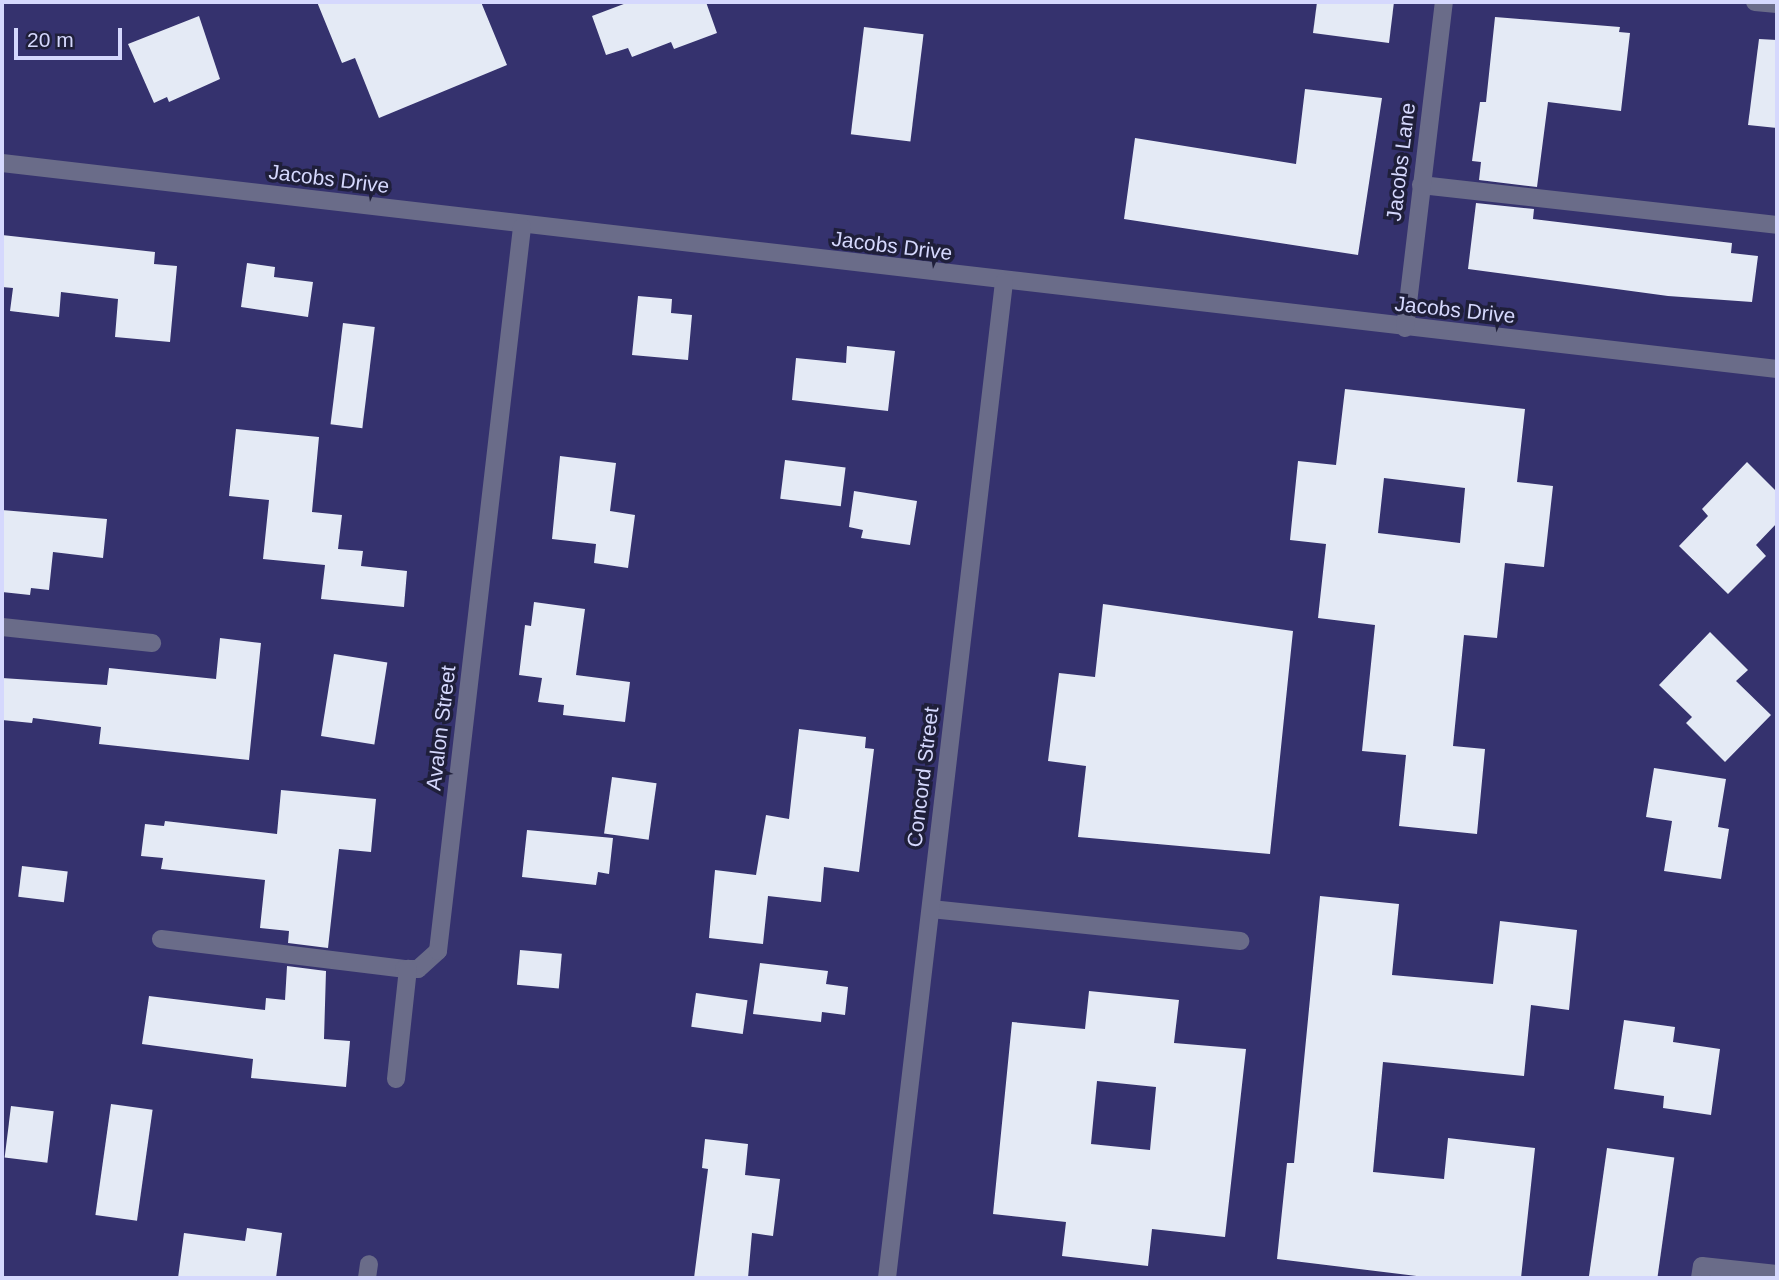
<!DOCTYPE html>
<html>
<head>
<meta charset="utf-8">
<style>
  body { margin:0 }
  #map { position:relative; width:1779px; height:1280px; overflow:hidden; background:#35326e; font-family:Helvetica,sans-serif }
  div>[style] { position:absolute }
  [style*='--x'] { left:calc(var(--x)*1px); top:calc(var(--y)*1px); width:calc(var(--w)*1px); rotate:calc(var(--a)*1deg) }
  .building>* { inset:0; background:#e4eaf5; transform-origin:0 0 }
  .minor>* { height:18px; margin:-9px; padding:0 9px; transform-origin:9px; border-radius:9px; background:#6a6c89 }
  span { translate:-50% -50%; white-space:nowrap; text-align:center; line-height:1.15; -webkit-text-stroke:7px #1f1f3a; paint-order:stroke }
  .street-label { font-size:21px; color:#d5d8fd }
  .frame { position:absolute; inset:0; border:4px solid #d5d8fd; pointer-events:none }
  .scale { position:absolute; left:14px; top:28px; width:108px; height:32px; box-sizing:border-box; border:4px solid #d5d8fd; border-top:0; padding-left:9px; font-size:21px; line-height:24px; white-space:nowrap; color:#d5d8fd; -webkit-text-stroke:5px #1f1f3a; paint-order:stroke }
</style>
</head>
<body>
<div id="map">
  <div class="building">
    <div style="clip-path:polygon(317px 2px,481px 2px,507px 65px,379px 118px,355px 58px,342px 63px)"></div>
    <div style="clip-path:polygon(629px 2px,706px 2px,717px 33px,674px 49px,671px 42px,632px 57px,628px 48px,606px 55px,592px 16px)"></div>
    <div style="clip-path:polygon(1317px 2px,1394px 2px,1389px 43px,1313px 33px)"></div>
    <div style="clip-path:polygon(199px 16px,220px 79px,169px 102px,167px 97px,154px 103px,128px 44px)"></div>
    <div style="clip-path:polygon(1495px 17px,1620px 27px,1619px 32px,1630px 33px,1621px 111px,1548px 102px,1537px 187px,1479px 180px,1481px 162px,1472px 161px,1480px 102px,1486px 102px)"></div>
    <div style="left:864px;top:27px;width:60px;height:108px;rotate:7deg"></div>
    <div style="clip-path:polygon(1759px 39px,1777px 40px,1777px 128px,1748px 125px)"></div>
    <div style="clip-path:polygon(1305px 89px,1382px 98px,1358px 255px,1124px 219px,1135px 138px,1296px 164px)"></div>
    <div style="clip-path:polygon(1476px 203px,1534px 209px,1533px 219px,1732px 243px,1731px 253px,1758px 256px,1752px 302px,1668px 296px,1468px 269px)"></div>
    <div style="clip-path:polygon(2px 235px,155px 252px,154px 264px,177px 266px,170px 342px,115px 337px,118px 299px,61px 292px,59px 317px,10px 311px,13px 288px,2px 287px)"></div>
    <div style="clip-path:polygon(247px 263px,275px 267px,274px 277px,313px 282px,308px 317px,241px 307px)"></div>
    <div style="clip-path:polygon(638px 296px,672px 299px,671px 313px,692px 315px,688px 360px,632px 355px)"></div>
    <div style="left:343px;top:323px;width:32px;height:102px;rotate:7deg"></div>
    <div style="clip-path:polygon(847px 346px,895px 351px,888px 411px,792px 400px,796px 358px,846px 363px)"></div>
    <div style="clip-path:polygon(evenodd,1345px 389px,1525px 409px,1517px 482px,1553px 486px,1544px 567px,1505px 563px,1497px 638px,1464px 635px,1453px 746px,1485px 749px,1477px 834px,1399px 826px,1406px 755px,1362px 751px,1375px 625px,1318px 618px,1326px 544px,1290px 540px,1298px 461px,1336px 465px,1345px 389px,1384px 478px,1465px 488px,1460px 543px,1378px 533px,1384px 478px)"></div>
    <div style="clip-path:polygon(236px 429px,319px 437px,312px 512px,342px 515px,338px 549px,363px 551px,361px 566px,407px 571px,404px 607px,321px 599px,325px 565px,263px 559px,269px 500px,229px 496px)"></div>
    <div style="clip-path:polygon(560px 456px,616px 463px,610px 511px,635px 515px,628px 568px,594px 563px,596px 544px,552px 539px)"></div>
    <div style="left:785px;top:460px;width:61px;height:39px;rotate:7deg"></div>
    <div style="clip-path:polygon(1747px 462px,1777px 492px,1777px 523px,1756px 545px,1766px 556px,1728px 594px,1679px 546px,1708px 516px,1702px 509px)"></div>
    <div style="clip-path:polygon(854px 491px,917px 501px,910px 545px,861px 538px,863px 530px,849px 527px)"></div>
    <div style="clip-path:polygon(2px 510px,107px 519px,103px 558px,53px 552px,49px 590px,31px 588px,30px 595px,2px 592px)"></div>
    <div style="clip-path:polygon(534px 602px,585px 609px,576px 675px,630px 682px,625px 722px,563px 715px,564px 705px,538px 702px,542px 678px,519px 675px,525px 625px,531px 626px)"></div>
    <div style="clip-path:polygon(1103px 604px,1293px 631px,1270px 854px,1078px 837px,1086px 766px,1048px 761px,1059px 673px,1095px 677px)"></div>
    <div style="clip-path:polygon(1710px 632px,1748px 670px,1736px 681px,1771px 715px,1725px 762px,1686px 723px,1692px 717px,1659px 685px)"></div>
    <div style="clip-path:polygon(220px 638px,261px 643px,249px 760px,99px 744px,101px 727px,33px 718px,32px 723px,2px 720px,2px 678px,107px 685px,109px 668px,216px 679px)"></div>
    <div style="left:334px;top:654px;width:54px;height:83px;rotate:9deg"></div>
    <div style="clip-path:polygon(799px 729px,866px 737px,865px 748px,874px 749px,859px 872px,824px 867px,821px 902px,768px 896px,763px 944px,709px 938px,715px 870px,756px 875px,766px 815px,789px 819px)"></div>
    <div style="clip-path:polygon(1654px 768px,1726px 779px,1718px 827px,1729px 829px,1721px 879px,1664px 871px,1672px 821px,1646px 817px)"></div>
    <div style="left:612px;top:777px;width:45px;height:57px;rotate:8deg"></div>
    <div style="clip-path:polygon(281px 790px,376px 799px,371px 852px,339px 849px,328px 948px,288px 943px,289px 931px,260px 928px,265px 880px,161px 869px,163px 858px,141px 856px,145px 824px,164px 826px,165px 821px,277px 834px)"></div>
    <div style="clip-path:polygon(527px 830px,613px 838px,609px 874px,598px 872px,596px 885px,522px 877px)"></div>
    <div style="left:22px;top:866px;width:46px;height:31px;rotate:7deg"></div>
    <div style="clip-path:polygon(1320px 896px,1399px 904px,1392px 975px,1493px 984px,1500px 921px,1577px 930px,1569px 1010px,1531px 1005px,1524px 1076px,1383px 1062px,1373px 1172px,1444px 1179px,1448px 1138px,1535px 1148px,1521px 1278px,1433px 1278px,1277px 1259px,1287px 1163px,1294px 1163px)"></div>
    <div style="left:520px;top:950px;width:42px;height:35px;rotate:5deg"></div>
    <div style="clip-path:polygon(760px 963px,828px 971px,826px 984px,848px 987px,845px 1015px,822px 1012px,821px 1022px,753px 1014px)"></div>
    <div style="clip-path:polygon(287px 966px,326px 971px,324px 1039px,350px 1041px,346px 1087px,251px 1078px,253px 1059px,142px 1044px,149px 996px,265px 1010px,266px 998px,285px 1000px)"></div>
    <div style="clip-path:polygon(evenodd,1089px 991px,1179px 1000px,1174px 1043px,1246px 1049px,1225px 1237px,1152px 1229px,1148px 1266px,1062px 1256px,1066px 1222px,993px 1214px,1012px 1022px,1085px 1029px,1089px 991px,1097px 1081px,1156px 1087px,1150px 1150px,1091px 1144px,1097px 1081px)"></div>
    <div style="left:696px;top:993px;width:52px;height:34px;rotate:8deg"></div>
    <div style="clip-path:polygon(1624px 1020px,1675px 1027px,1673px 1042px,1720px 1049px,1711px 1115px,1663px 1108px,1664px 1096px,1614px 1089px)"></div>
    <div style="left:111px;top:1104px;width:42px;height:112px;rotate:8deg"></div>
    <div style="left:11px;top:1106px;width:43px;height:52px;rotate:7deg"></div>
    <div style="clip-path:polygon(705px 1139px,748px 1144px,745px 1175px,780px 1179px,773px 1236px,752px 1233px,748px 1278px,694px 1278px,708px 1169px,702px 1168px)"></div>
    <div style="left:1607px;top:1148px;width:68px;height:131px;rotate:8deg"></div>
    <div style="clip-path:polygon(247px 1228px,282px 1233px,276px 1278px,178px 1278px,184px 1233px,245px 1241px)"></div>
  </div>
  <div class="minor">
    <div style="--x:1755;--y:2;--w:22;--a:5"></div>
    <div style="--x:2;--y:163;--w:1787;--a:6.62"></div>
    <div style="--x:1421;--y:185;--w:358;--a:6.4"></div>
    <div style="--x:1405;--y:328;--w:328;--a:-83.2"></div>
    <div style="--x:2;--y:627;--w:151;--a:6.1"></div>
    <div style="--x:931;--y:909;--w:311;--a:5.9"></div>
    <div style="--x:161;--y:939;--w:245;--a:7"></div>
    <div style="--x:404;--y:969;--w:14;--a:0"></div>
    <div style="--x:418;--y:969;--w:27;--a:-42"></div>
    <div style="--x:438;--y:951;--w:729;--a:-83.38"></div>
    <div style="--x:396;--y:1079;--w:111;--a:-83.8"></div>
    <div style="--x:367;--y:1278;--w:14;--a:-82"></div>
    <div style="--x:887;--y:1278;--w:1003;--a:-83.3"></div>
    <div style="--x:1700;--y:1278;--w:12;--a:-81"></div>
    <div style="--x:1702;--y:1266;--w:75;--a:6.1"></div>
  </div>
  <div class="street-label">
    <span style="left:1401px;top:162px;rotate:-83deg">Jacobs Lane</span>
    <span style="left:329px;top:179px;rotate:7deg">Jacobs Drive</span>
    <span style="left:892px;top:246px;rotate:7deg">Jacobs Drive</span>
    <span style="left:1455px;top:310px;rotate:6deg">Jacobs Drive</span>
    <span style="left:441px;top:728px;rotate:-83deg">Avalon Street</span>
    <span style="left:923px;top:777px;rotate:-83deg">Concord Street</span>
  </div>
  <div class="frame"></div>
  <div class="scale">20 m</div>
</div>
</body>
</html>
